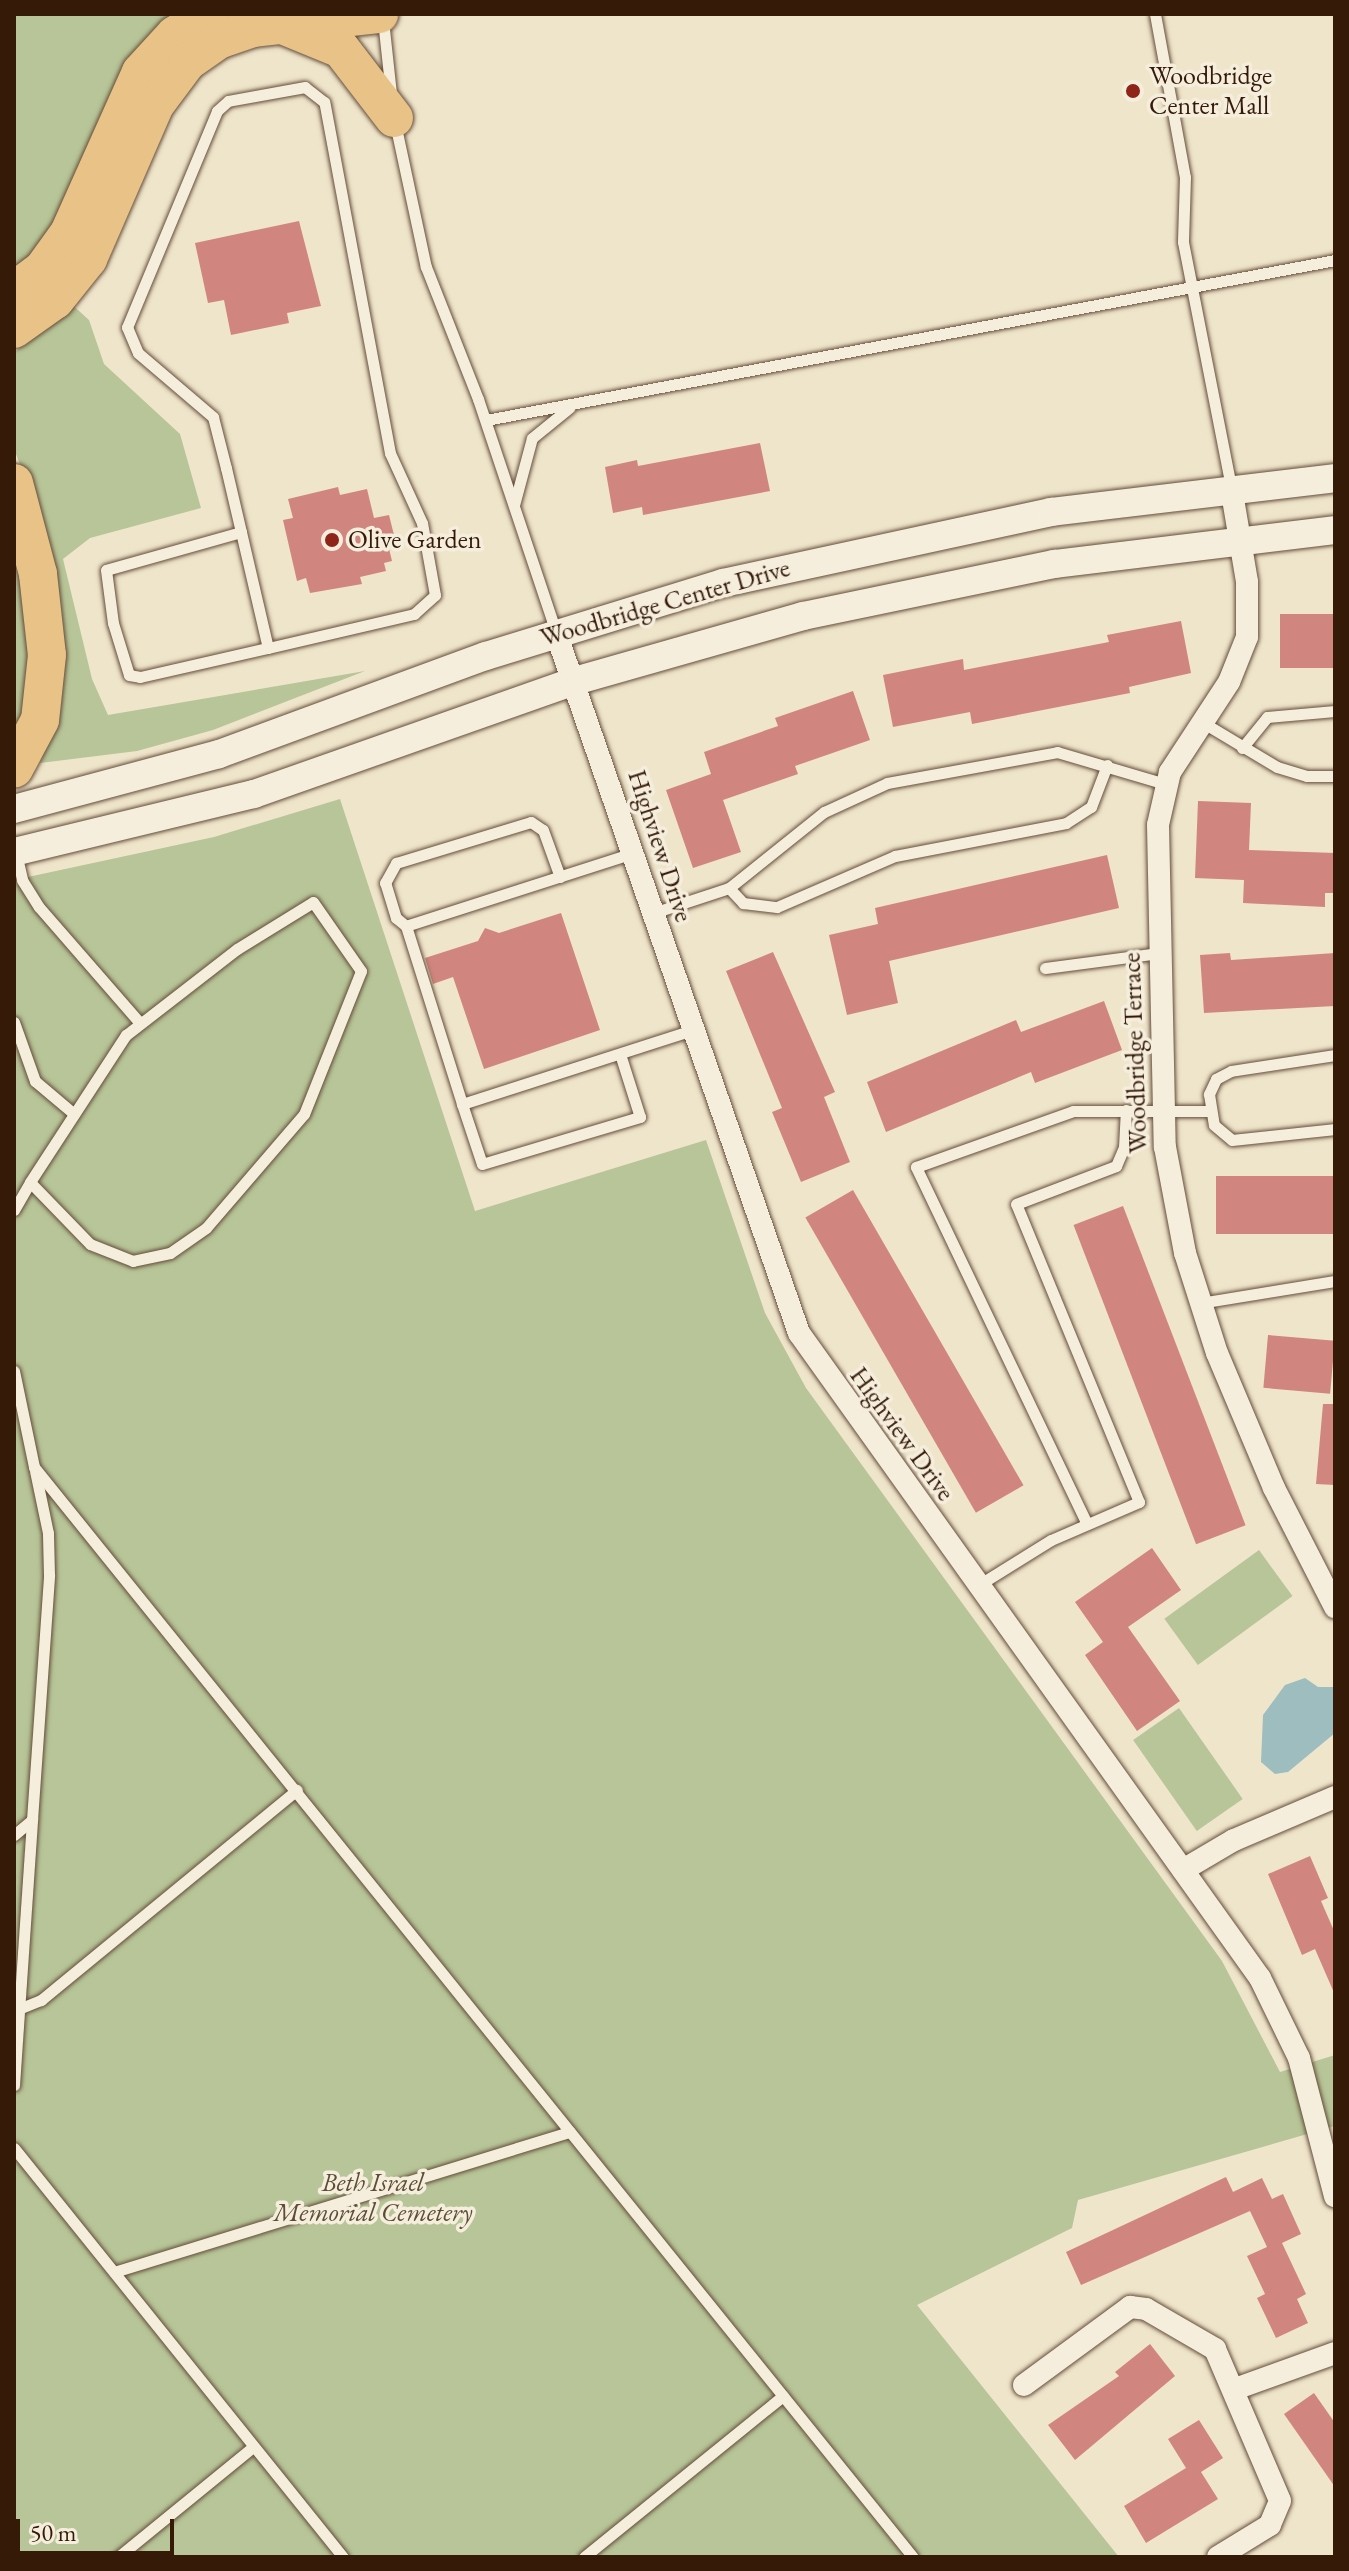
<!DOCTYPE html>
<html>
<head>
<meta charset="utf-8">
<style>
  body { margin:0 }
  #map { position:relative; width:1349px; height:2571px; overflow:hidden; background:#efe5cb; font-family:"EB Garamond",serif }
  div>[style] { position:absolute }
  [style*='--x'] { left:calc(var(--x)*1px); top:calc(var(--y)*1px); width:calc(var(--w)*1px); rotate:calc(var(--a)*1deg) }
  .green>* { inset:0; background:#b7c598; transform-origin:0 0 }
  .water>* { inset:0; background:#9dbdbf }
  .building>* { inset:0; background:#d0857e; transform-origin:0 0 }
  .roads { filter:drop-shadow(0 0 2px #644d39) drop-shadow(0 0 2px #644d39) }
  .service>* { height:11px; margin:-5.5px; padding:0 5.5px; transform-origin:5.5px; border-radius:5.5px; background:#f5eedd }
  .minor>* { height:22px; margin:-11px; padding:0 11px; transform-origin:11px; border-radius:11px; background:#f5eedd }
  .tertiary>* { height:28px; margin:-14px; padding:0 14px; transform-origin:14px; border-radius:14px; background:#f5eedd }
  .trunk>* { height:38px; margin:-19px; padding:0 19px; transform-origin:19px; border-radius:19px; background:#e8c286 }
  .dots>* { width:22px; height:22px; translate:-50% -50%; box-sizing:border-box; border:4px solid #f5eedd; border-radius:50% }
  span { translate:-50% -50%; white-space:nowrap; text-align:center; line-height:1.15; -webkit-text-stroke:7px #f5eedd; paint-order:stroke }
  .poi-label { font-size:26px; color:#351a08 }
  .left { translate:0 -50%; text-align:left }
  .street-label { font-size:26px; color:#351a08 }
  .park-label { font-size:26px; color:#5c4d33; font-style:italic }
  .frame { position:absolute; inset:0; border:16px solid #351a08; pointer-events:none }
  .scale { position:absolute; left:16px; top:2519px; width:158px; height:36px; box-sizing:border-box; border:4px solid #351a08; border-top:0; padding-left:10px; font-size:24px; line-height:28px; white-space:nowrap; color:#351a08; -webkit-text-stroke:6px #f5eedd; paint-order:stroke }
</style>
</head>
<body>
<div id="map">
  <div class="green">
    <div style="clip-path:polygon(14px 14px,188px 14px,69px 203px,14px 277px)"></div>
    <div style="clip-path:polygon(68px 301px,89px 320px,104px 364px,180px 434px,201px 508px,90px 538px,63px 559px,92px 679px,108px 715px,365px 671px,213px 730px,137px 751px,40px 763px,58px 712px,60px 597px,46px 531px,14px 449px,14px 353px)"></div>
    <div style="clip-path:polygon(14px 522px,36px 669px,14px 744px)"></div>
    <div style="clip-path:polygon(340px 799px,475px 1211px,706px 1140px,765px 1313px,806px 1388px,1222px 1961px,1280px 2072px,1335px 2055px,1335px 2126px,1078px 2200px,1072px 2228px,917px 2305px,1119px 2557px,14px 2557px,14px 880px,214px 837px)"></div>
    <div style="left:1259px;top:1550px;width:57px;height:117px;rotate:54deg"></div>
    <div style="left:1179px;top:1708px;width:111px;height:56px;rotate:55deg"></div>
  </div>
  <div class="water">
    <div style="clip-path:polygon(1305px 1678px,1318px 1687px,1335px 1687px,1335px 1733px,1288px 1772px,1275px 1774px,1261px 1762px,1263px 1715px,1285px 1685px)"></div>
  </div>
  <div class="building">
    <div style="clip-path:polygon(299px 221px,321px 306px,287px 313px,289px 323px,231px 335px,224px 300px,208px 303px,195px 243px)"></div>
    <div style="clip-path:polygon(760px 443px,770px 491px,643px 515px,642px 507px,613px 513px,605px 467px,637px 460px,638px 466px)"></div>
    <div style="clip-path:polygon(338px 487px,340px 495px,367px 489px,374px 518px,389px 515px,394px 535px,386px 536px,392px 561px,384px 563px,386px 571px,360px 577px,362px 584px,310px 593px,306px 578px,297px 581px,283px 520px,293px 518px,288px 499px)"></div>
    <div style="left:1335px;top:614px;width:54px;height:55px;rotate:90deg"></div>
    <div style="clip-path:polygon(1181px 621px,1191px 673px,1129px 687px,1130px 693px,972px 724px,970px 712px,893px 727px,883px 675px,963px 659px,964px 670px,1109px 642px,1107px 635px)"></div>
    <div style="clip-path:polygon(853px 691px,870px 740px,795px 766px,798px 774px,723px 800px,741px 852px,693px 868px,666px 790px,711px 774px,704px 752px,778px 726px,775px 718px)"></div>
    <div style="clip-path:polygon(1198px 801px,1251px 803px,1249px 850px,1335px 853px,1335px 893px,1325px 893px,1325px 907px,1243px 903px,1244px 880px,1195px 878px)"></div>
    <div style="clip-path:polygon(1107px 855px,1119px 908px,889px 961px,898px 1003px,847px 1015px,829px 935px,878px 924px,875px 908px)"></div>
    <div style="clip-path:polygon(561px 913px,600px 1030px,484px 1069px,453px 977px,433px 984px,425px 958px,478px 941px,485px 928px,499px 933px)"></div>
    <div style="clip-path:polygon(773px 952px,835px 1092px,824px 1097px,850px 1162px,801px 1182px,772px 1112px,782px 1108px,726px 971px)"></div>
    <div style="clip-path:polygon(1230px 953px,1231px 960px,1335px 953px,1335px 1006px,1204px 1013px,1200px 955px)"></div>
    <div style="clip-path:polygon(1104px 1001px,1122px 1050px,1035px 1083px,1031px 1072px,886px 1132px,867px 1082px,1016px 1020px,1021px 1032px)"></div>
    <div style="left:1335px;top:1176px;width:58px;height:119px;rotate:90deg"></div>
    <div style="left:853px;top:1190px;width:341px;height:55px;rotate:60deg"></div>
    <div style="left:1123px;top:1206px;width:342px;height:53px;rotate:69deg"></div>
    <div style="left:1268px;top:1335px;width:67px;height:53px;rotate:5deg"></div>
    <div style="clip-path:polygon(1323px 1404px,1335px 1404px,1335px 1485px,1316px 1484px)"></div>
    <div style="clip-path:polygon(1152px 1548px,1181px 1590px,1128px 1627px,1180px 1701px,1137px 1731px,1085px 1655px,1103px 1642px,1075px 1602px)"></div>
    <div style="clip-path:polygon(1310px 1856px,1328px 1898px,1321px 1901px,1335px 1933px,1335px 1995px,1315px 1949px,1302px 1955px,1268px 1874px)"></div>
    <div style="clip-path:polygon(1226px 2177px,1233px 2192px,1262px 2178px,1272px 2199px,1283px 2194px,1301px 2234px,1282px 2243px,1306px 2294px,1297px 2299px,1308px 2323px,1276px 2338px,1257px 2298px,1265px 2294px,1247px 2256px,1267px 2247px,1250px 2211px,1081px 2285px,1066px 2252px)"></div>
    <div style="clip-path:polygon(1150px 2344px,1175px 2376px,1075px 2460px,1048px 2425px,1119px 2376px,1115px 2372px)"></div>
    <div style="clip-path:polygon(1314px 2393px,1335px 2423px,1335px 2487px,1284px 2414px)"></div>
    <div style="clip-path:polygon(1199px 2420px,1223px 2458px,1201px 2472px,1218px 2499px,1146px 2543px,1124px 2506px,1186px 2468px,1168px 2439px)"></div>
  </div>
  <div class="roads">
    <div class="service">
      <div style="--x:1155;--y:14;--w:166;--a:79.6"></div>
      <div style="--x:1185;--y:177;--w:65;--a:91.8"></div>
      <div style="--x:1183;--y:242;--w:250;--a:78.9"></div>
      <div style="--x:383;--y:20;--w:74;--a:83.8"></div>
      <div style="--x:395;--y:123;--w:147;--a:77.9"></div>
      <div style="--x:426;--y:267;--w:142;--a:68.5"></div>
      <div style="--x:478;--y:399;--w:246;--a:71.5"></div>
      <div style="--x:486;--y:420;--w:864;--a:-10.67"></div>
      <div style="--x:514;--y:505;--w:69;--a:-75"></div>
      <div style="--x:532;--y:438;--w:48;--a:-39"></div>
      <div style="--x:241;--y:532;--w:140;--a:164.3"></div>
      <div style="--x:106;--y:570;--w:53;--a:82.5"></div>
      <div style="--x:113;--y:623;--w:54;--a:72.9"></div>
      <div style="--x:129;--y:675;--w:11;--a:10"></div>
      <div style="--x:140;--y:677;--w:131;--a:-12.8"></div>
      <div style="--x:268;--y:648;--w:150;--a:-13.1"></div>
      <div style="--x:414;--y:614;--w:28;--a:-42"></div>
      <div style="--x:435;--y:595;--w:73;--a:-100.2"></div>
      <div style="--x:422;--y:523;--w:77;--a:-114.6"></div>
      <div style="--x:390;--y:453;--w:357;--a:-100.6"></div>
      <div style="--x:324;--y:102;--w:24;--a:-142"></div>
      <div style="--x:305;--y:87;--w:78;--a:169.7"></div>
      <div style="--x:228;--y:101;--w:15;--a:138"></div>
      <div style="--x:217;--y:111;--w:234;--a:112.6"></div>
      <div style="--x:127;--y:327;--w:28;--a:67"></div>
      <div style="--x:138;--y:353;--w:99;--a:40.5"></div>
      <div style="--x:213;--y:417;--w:53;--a:75.7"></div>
      <div style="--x:226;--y:468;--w:66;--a:76.8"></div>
      <div style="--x:241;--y:532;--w:119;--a:76.9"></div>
      <div style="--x:1202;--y:722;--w:87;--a:31"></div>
      <div style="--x:1277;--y:767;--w:31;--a:17"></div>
      <div style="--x:1307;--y:776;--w:28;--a:0"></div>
      <div style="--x:1242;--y:748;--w:40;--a:-51"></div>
      <div style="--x:1267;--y:717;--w:68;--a:-5"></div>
      <div style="--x:16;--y:853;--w:28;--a:77"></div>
      <div style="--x:22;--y:880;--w:32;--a:58"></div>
      <div style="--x:39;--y:907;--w:152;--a:49"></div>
      <div style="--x:633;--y:853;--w:238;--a:162.2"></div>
      <div style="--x:406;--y:926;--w:187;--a:72.5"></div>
      <div style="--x:462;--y:1104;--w:243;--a:-17.8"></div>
      <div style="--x:729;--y:888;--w:21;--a:47"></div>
      <div style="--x:743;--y:903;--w:34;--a:7"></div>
      <div style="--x:777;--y:907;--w:129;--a:-23.4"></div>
      <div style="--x:895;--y:856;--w:174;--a:-10.9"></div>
      <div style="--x:1066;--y:823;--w:30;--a:-33"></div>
      <div style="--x:1091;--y:807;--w:45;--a:-69.1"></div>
      <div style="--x:653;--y:913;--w:80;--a:-18.2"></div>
      <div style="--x:729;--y:888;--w:122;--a:-38.7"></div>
      <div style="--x:824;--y:812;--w:69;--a:-24.7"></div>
      <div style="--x:887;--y:783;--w:173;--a:-10.3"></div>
      <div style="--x:1057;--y:752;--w:113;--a:16.5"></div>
      <div style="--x:406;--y:926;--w:13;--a:-141"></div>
      <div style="--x:396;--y:918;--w:37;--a:-107"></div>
      <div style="--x:385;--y:883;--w:23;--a:-61"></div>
      <div style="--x:396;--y:863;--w:141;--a:-16.9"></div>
      <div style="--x:531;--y:822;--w:14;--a:34"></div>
      <div style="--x:543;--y:830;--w:50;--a:70.1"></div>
      <div style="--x:1045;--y:968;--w:115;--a:-7.5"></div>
      <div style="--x:14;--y:1022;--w:63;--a:70.4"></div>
      <div style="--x:35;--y:1081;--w:51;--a:40.2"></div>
      <div style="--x:1335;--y:1055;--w:105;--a:171.3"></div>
      <div style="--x:1231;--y:1071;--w:17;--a:152"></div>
      <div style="--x:1216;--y:1079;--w:17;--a:115"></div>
      <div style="--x:1209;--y:1094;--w:31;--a:81"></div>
      <div style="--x:1214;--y:1125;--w:23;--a:40"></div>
      <div style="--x:1232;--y:1140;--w:104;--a:-6.1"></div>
      <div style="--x:462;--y:1104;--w:63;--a:71.6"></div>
      <div style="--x:482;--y:1164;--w:165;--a:-16.6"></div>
      <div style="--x:640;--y:1117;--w:66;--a:-107.6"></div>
      <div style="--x:14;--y:1210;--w:32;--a:-60"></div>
      <div style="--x:30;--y:1182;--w:176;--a:-56.9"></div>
      <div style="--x:126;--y:1035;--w:140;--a:-37.8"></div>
      <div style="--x:237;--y:949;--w:89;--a:-31.7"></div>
      <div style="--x:313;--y:902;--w:84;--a:55.2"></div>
      <div style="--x:361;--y:971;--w:154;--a:111.7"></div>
      <div style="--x:304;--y:1114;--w:150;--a:130.7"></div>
      <div style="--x:206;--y:1228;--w:44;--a:145.2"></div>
      <div style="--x:170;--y:1253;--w:38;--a:168"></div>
      <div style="--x:133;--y:1261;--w:46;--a:-158.4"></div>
      <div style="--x:90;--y:1244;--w:86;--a:-134.1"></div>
      <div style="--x:1200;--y:1303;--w:137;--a:-9.3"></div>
      <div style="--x:14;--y:1371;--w:98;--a:78.2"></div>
      <div style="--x:34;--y:1467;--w:1400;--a:51.12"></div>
      <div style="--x:1087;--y:1524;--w:396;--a:-115.6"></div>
      <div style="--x:916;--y:1167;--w:167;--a:-19.6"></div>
      <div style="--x:1073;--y:1111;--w:138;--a:0"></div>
      <div style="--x:977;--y:1586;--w:87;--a:-31.9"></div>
      <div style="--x:1051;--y:1540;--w:96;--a:-23.4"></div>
      <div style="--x:1139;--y:1502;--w:322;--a:-112.4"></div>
      <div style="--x:1016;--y:1204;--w:107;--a:-20.8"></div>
      <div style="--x:1116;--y:1166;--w:21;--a:-67"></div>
      <div style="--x:1124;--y:1147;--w:37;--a:-87"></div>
      <div style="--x:14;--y:1835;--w:23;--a:-40"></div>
      <div style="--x:32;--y:1820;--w:246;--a:-86"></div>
      <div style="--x:49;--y:1575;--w:42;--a:-91.4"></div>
      <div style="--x:48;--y:1533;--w:63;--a:-101.8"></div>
      <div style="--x:21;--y:2008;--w:22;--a:-22"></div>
      <div style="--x:41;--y:2000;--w:331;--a:-39.4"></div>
      <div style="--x:14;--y:2085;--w:266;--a:-86.1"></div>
      <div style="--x:14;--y:2148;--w:525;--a:51.19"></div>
      <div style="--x:114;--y:2272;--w:477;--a:-17.1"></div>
      <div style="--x:118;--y:2557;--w:174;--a:-39.2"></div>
      <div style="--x:584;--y:2557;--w:256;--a:-39"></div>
    </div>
    <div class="minor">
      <div style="--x:1231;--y:487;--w:96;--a:80.4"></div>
      <div style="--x:1247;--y:582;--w:55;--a:90"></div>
      <div style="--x:1247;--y:637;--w:48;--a:111.8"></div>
      <div style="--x:1229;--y:682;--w:108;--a:123.2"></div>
      <div style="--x:1170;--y:772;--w:54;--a:102.8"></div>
      <div style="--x:1158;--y:825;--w:322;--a:88.8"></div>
      <div style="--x:1165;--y:1147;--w:108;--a:79.3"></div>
      <div style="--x:1185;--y:1253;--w:105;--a:72.3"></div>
      <div style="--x:1217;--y:1353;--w:147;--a:67.1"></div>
      <div style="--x:1274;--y:1488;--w:134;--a:62.9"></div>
      <div style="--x:556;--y:633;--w:741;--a:70.86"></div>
      <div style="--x:799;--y:1333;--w:793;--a:54.45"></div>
      <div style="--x:1260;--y:1978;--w:89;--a:64"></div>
      <div style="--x:1299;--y:2058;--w:143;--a:75.4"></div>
      <div style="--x:1183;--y:1870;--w:59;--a:-30.5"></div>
      <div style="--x:1234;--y:1840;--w:110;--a:-23.1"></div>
      <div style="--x:1024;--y:2385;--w:132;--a:-36.3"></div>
      <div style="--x:1130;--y:2307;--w:16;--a:7"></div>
      <div style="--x:1146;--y:2309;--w:80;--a:30.1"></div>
      <div style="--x:1215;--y:2349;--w:165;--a:66.8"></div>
      <div style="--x:1280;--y:2501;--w:26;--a:113"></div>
      <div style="--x:1270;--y:2525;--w:61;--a:148.4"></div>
      <div style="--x:1235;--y:2389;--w:106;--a:-19.8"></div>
    </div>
    <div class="tertiary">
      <div style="--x:14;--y:809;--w:212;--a:-15"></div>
      <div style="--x:219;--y:754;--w:284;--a:-20.2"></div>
      <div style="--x:486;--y:656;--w:248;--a:-17.1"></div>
      <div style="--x:723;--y:583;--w:336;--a:-12.2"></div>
      <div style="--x:1051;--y:512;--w:286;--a:-6.8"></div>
      <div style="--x:14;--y:852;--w:247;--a:-13.6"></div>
      <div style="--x:254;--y:794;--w:340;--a:-19.4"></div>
      <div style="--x:575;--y:681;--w:237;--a:-15.9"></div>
      <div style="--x:803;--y:616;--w:257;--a:-11.7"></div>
      <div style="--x:1055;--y:564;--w:282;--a:-6.9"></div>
    </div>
    <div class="trunk">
      <div style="--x:287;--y:27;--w:58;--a:22.2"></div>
      <div style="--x:341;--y:49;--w:87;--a:52.5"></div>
      <div style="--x:14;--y:291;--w:36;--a:-37"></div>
      <div style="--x:43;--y:269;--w:44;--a:-54.2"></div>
      <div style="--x:69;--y:233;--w:176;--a:-65.9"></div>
      <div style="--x:141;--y:72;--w:50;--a:-47.4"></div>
      <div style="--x:175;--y:35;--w:41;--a:-31"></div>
      <div style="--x:14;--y:329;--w:50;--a:-35.3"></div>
      <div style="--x:55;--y:300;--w:53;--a:-51.2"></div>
      <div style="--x:88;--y:259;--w:168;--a:-66.5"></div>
      <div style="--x:155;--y:105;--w:54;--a:-53.3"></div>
      <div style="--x:187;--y:62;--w:38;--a:-35"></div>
      <div style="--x:218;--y:40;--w:37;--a:-19"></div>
      <div style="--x:253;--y:28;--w:127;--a:-6.3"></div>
      <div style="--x:14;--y:483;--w:94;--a:75.2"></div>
      <div style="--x:38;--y:574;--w:81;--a:83.7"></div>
      <div style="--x:47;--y:655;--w:65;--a:96.1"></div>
      <div style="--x:40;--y:720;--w:55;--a:118"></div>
    </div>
  </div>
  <div class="dots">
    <div style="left:1133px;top:91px;background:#8f2418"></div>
    <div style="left:332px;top:540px;background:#8f2418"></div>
  </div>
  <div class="poi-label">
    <span class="left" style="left:1149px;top:91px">Woodbridge<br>Center Mall</span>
    <span class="left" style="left:348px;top:540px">Olive Garden</span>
  </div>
  <div class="street-label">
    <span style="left:665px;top:603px;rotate:-16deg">Woodbridge Center Drive</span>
    <span style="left:660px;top:846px;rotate:72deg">Highview Drive</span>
    <span style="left:1135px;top:1053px;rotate:-92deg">Woodbridge Terrace</span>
    <span style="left:902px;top:1434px;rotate:54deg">Highview Drive</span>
  </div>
  <div class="park-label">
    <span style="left:373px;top:2198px">Beth Israel<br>Memorial Cemetery</span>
  </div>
  <div class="frame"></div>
  <div class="scale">50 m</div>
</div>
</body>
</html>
